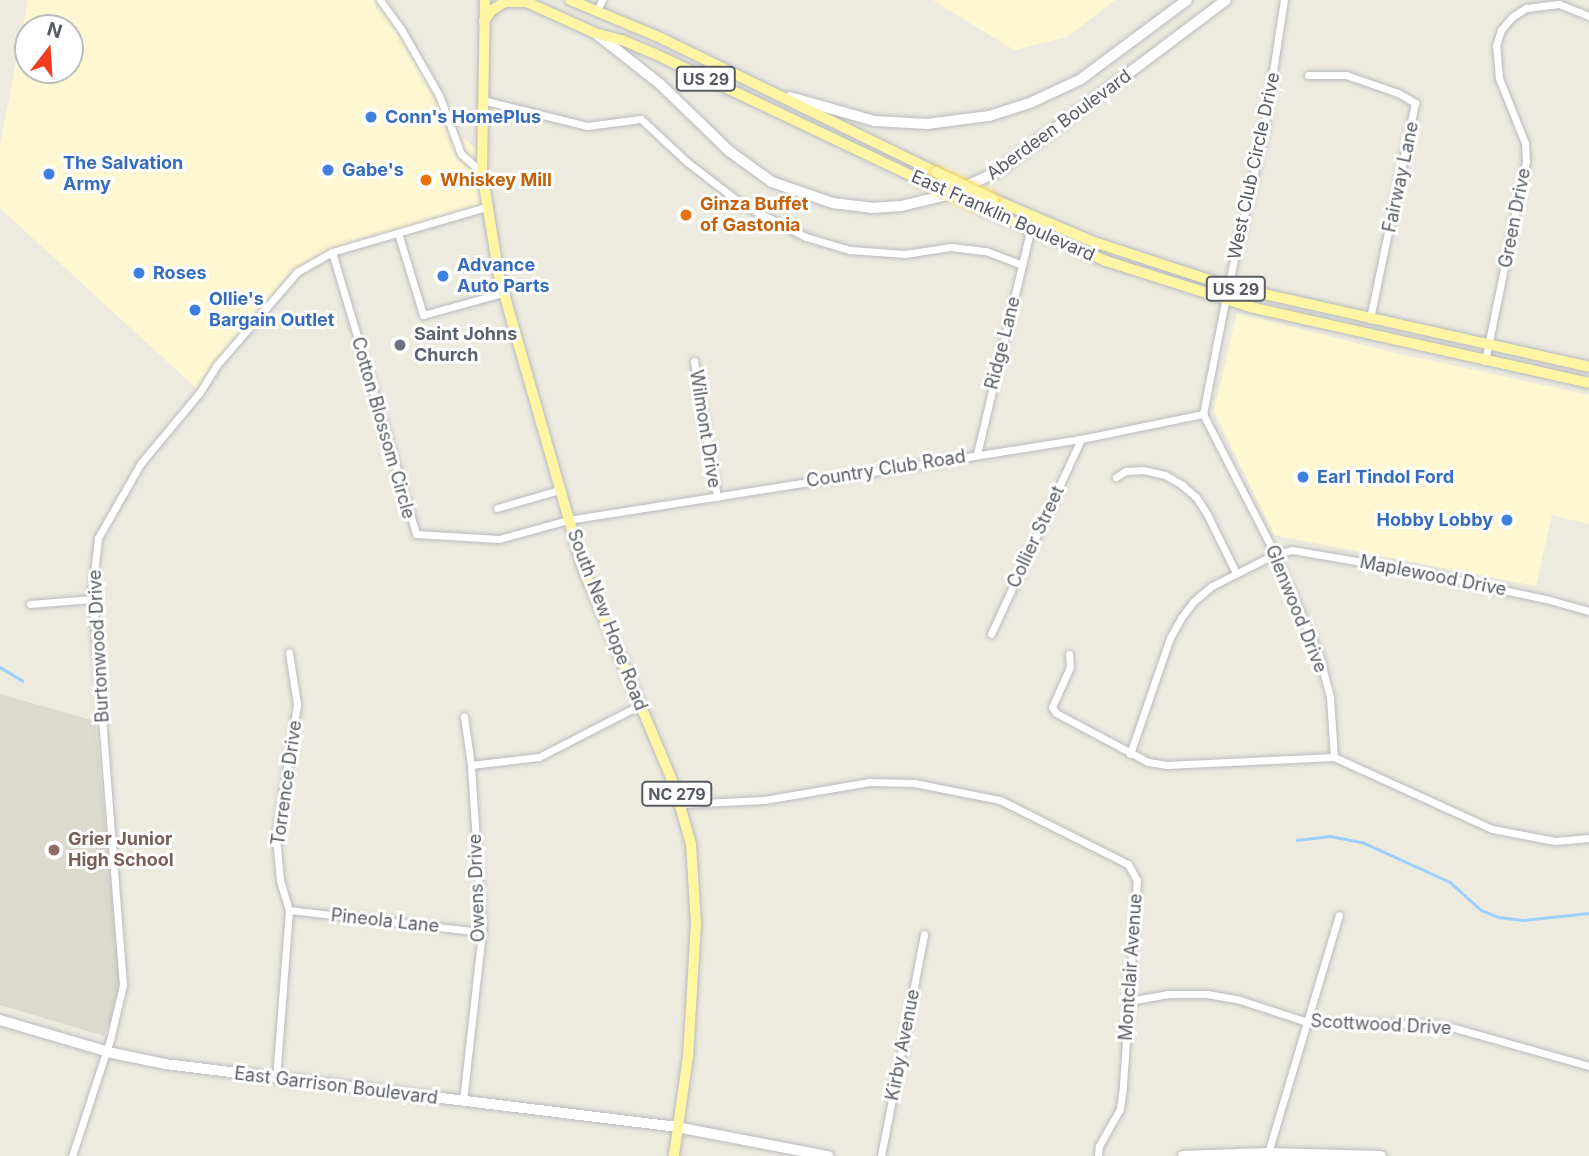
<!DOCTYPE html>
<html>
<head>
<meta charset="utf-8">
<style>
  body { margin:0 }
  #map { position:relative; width:1589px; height:1156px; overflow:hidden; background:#edebdf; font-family:Inter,sans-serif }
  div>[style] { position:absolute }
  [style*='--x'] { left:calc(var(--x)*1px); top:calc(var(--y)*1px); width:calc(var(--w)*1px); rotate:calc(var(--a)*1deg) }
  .commercial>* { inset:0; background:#fff7d2 }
  .education>* { inset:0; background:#dcdace }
  .stream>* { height:2.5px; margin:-1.25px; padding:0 1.25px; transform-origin:1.25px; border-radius:1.25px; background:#9dcfff }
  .roads { filter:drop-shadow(0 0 2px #b8bac0) drop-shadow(0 0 2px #b8bac0) }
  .street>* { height:7px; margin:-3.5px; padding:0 3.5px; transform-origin:3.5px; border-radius:3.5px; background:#fff }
  .secondary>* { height:10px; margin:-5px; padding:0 5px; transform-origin:5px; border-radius:5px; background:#fff }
  .primary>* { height:10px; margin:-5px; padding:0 5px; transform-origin:5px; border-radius:5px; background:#fff5a2 }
  .bridges { filter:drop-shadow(0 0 2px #f9d24d) drop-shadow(0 0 2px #f9d24d) }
  .primary-bridge>* { height:10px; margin:-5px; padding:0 5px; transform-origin:5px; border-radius:5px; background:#fff5a2 }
  .dots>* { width:19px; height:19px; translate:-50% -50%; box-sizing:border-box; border:4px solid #fff; border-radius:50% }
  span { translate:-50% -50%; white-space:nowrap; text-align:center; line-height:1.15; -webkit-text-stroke:6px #fff; paint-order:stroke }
  .shield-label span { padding:2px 5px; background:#fff; border:2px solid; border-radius:5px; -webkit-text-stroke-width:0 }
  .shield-label { font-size:16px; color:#585c62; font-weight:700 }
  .shop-label { font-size:18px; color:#366cbe; font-weight:700 }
  .left { translate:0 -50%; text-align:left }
  .right { translate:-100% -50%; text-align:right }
  .street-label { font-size:18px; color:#585c62 }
  .food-label { font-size:18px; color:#c56008; font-weight:700 }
  .worship-label { font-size:18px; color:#5b616d; font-weight:700 }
  .education-label { font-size:18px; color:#785e54; font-weight:700 }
  .north { position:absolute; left:14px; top:14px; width:70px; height:70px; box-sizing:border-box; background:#fff; border:2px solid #bcbec0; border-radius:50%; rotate:17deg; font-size:19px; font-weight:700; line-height:28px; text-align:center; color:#585c62 }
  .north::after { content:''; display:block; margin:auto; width:24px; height:32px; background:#f23c20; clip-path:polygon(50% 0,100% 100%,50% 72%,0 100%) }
</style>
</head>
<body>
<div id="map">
  <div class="commercial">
    <div style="clip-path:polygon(evenodd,28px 0,380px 0,424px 65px,454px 131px,482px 153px,486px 207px,332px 252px,289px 279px,197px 389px,0 208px,0 145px,28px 0,28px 28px,70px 28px,70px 70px,28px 70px,28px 28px)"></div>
    <div style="clip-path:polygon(933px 0,1115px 0,1067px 37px,1014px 50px)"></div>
    <div style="clip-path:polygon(1237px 313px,1395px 353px,1589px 395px,1589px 524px,1552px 515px,1536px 586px,1274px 535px,1214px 411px)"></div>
  </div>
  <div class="education">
    <div style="clip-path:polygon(0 694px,95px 721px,120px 980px,115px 1007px,104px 1036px,0 1005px)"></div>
  </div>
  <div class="stream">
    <div style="--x:0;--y:667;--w:26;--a:31"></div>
    <div style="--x:1297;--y:840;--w:33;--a:-7"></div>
    <div style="--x:1330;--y:836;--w:33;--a:11"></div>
    <div style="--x:1362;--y:842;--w:97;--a:24.4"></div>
    <div style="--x:1450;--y:882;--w:42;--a:42.1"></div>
    <div style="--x:1481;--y:910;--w:18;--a:22"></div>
    <div style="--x:1498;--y:917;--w:25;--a:7"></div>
    <div style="--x:1523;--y:920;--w:66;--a:-6.1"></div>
  </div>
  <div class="roads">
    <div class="street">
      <div style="--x:380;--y:0;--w:36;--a:54"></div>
      <div style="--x:401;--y:29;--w:76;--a:60.1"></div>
      <div style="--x:439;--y:95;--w:63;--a:69.6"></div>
      <div style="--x:461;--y:154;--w:28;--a:41"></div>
      <div style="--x:597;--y:11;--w:12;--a:-66"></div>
      <div style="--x:1308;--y:75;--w:38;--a:0"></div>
      <div style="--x:1346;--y:75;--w:55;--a:19.1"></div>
      <div style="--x:1398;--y:93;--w:20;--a:30"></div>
      <div style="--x:1415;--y:103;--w:221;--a:101.8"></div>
      <div style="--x:482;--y:100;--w:108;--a:13.9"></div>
      <div style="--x:587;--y:126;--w:54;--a:-7.4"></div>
      <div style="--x:641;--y:119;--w:63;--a:43.1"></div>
      <div style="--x:687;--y:162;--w:69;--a:37.4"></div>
      <div style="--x:742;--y:204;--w:72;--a:27.3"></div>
      <div style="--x:806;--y:237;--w:46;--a:16.5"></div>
      <div style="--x:850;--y:250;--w:55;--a:4.2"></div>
      <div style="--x:905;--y:254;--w:47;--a:-8.7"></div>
      <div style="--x:951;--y:247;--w:35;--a:7"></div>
      <div style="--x:986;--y:251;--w:39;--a:21"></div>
      <div style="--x:398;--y:233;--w:86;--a:73"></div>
      <div style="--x:423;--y:315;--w:83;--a:-15.4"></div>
      <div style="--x:332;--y:252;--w:294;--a:73.4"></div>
      <div style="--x:416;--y:534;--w:83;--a:3.4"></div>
      <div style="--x:499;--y:539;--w:72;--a:-15.4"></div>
      <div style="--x:568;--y:520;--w:519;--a:-8.97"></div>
      <div style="--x:1081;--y:439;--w:125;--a:-11.6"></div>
      <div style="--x:694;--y:361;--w:138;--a:80.4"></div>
      <div style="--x:1485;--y:361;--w:204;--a:-78.4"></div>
      <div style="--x:1526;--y:161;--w:18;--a:-93"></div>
      <div style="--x:1525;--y:143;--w:70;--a:-111.8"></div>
      <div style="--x:1499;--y:78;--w:32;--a:-95"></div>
      <div style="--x:1496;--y:46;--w:17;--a:-73"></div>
      <div style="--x:1501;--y:30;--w:17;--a:-50"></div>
      <div style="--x:1512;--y:17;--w:17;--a:-33"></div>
      <div style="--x:1526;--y:8;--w:33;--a:-7"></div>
      <div style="--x:1559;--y:4;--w:32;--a:22"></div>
      <div style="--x:1203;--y:414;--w:157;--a:62.8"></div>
      <div style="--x:1275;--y:554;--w:110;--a:66.5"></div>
      <div style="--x:1319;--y:655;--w:43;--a:75.3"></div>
      <div style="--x:1330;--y:697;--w:60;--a:86.2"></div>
      <div style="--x:1334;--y:757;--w:174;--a:24.5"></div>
      <div style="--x:1492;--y:829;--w:64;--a:10.8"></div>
      <div style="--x:1555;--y:841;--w:34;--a:-5"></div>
      <div style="--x:1203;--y:414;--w:130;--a:-78.9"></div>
      <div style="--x:1228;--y:286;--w:160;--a:-77"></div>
      <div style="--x:1264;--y:130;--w:132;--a:-81.3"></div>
      <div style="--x:977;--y:454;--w:229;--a:-76.6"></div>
      <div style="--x:1116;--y:477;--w:12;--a:-31"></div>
      <div style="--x:1126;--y:471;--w:17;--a:-3"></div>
      <div style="--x:1143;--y:470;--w:23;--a:13"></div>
      <div style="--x:1165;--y:475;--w:20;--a:30"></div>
      <div style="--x:1182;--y:485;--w:18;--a:41"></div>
      <div style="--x:1196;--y:497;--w:20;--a:57"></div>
      <div style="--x:1207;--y:514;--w:66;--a:63.8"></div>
      <div style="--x:497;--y:508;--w:65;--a:-16.2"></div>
      <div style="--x:30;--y:604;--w:63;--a:-4.5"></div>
      <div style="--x:991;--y:634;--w:215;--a:-65.2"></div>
      <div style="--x:1069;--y:654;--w:13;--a:86"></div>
      <div style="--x:1070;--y:667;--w:44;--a:114.2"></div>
      <div style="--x:1052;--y:707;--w:7;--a:56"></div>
      <div style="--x:1056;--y:713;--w:104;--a:28"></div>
      <div style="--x:1148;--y:762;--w:18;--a:9"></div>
      <div style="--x:1166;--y:765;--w:168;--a:-2.7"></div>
      <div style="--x:1130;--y:754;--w:123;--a:-71"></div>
      <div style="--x:1170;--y:638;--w:23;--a:-61"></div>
      <div style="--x:1181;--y:618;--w:21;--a:-53"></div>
      <div style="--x:1194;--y:601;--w:23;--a:-40"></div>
      <div style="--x:1212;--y:586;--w:71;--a:-26.9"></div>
      <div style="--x:1275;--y:554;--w:17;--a:-13"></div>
      <div style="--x:1292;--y:550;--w:125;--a:9.7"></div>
      <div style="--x:1415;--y:571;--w:134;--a:12.1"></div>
      <div style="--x:1546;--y:599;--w:45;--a:15.6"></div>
      <div style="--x:471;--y:765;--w:68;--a:-6.7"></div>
      <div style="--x:539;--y:757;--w:114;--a:-27.2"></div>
      <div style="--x:681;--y:804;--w:83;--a:-2.8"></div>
      <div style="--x:764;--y:800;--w:107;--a:-9.7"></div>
      <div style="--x:869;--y:782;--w:45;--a:1.3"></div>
      <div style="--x:914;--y:783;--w:88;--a:11.2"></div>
      <div style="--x:1000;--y:800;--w:143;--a:26.6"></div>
      <div style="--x:1128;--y:864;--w:18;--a:61"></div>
      <div style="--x:1137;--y:880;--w:207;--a:93.9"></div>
      <div style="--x:1123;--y:1087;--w:22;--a:98"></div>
      <div style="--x:1120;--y:1109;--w:43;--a:119.6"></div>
      <div style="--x:1099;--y:1146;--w:10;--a:96"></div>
      <div style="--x:289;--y:910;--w:194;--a:6.5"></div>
      <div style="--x:1129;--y:1001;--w:40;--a:-10"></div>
      <div style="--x:1168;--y:994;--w:39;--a:0"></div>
      <div style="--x:1207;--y:994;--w:34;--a:10"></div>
      <div style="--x:1240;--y:1000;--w:71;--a:18.2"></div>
      <div style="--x:1307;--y:1022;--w:123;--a:0.9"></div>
      <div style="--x:1430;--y:1024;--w:25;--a:9"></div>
      <div style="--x:1455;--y:1028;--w:139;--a:15.8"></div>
      <div style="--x:276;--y:1079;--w:169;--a:-85.6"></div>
      <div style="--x:289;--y:910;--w:31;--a:-107"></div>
      <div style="--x:280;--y:880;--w:43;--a:-95.3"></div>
      <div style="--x:276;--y:837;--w:135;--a:-81"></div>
      <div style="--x:297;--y:704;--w:52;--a:-98.9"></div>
      <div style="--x:463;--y:1101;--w:170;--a:-83.6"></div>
      <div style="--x:482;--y:932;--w:167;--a:-93.8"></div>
      <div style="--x:471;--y:765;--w:49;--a:-98.3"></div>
      <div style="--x:1268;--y:1153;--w:248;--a:-73.4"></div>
      <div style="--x:72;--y:1156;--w:122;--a:-71.9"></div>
      <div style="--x:110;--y:1040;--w:57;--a:-76.7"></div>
      <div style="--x:123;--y:985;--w:395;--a:-94.5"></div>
      <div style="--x:92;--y:591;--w:53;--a:-83.5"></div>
      <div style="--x:98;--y:538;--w:86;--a:-60.2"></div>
      <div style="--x:141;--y:463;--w:92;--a:-50.3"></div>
      <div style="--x:200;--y:392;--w:31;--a:-58"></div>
      <div style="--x:216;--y:366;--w:124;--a:-49.2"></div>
      <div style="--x:297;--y:272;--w:40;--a:-29.7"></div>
      <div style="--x:332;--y:252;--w:160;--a:-16.3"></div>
      <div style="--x:881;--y:1156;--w:226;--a:-79"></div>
    </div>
    <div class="secondary">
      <div style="--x:598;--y:35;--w:80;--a:38.4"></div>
      <div style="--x:661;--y:85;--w:95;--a:44.1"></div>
      <div style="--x:729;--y:151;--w:53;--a:35.8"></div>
      <div style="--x:772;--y:182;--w:65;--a:19"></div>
      <div style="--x:833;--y:203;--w:39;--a:7"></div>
      <div style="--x:872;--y:208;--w:29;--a:-4"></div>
      <div style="--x:901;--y:206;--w:47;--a:-13.4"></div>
      <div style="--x:947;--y:195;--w:55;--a:-24.7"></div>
      <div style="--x:997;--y:172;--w:286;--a:-36.9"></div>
      <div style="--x:790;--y:97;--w:88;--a:15.8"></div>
      <div style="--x:875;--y:121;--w:52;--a:3.3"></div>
      <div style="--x:927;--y:124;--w:63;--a:-7.4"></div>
      <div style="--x:989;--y:116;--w:43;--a:-17.6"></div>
      <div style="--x:1030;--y:103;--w:56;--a:-25.2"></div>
      <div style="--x:1081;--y:79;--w:132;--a:-36.7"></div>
      <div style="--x:0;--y:1020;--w:117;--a:16.4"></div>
      <div style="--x:112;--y:1053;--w:54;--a:11.7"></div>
      <div style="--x:165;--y:1064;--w:516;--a:7.01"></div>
      <div style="--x:677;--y:1127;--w:154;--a:10.9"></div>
      <div style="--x:1183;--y:1156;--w:85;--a:-2"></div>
      <div style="--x:1268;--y:1153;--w:113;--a:1.5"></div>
    </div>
    <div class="primary">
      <div style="--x:485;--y:0;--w:172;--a:91"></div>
      <div style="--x:482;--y:172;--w:105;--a:80.7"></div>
      <div style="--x:499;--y:276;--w:302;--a:74"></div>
      <div style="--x:582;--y:566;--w:238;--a:67.2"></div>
      <div style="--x:674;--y:785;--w:61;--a:73.9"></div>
      <div style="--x:691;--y:844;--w:79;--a:86.4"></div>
      <div style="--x:696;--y:923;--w:133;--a:93.4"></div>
      <div style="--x:688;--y:1056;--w:101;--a:98"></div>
      <div style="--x:522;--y:0;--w:80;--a:24.3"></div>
      <div style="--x:595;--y:33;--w:28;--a:15"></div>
      <div style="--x:622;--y:40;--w:34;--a:23"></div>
      <div style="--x:653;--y:53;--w:299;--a:25.4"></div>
      <div style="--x:570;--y:0;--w:99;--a:22.7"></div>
      <div style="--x:661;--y:38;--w:306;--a:26"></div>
      <div style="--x:484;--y:21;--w:14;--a:-54"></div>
      <div style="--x:492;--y:10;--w:15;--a:-32"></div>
      <div style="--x:505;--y:2;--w:21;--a:0"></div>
      <div style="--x:993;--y:199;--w:110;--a:23.1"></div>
      <div style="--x:1094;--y:242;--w:141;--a:18.2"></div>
      <div style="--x:1228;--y:286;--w:370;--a:12.6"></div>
      <div style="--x:976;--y:206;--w:141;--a:22.9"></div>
      <div style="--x:1106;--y:261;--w:155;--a:17.6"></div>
      <div style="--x:1254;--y:308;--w:343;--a:12.6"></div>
    </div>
  </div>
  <div class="bridges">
    <div class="primary-bridge">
      <div style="--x:936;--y:172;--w:63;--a:25.3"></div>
      <div style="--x:923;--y:181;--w:59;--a:25.3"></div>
    </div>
  </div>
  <div class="dots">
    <div style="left:371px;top:117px;background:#3f7fe0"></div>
    <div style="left:328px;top:170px;background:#3f7fe0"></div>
    <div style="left:49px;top:174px;background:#3f7fe0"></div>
    <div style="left:426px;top:180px;background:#e8710a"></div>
    <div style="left:686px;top:215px;background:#e8710a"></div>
    <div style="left:139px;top:273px;background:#3f7fe0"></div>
    <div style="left:443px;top:276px;background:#3f7fe0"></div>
    <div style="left:195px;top:310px;background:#3f7fe0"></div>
    <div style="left:400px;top:345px;background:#6b7280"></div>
    <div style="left:1303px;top:477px;background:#3f7fe0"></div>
    <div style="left:1507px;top:520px;background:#3f7fe0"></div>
    <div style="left:54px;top:850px;background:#8d6e63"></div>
  </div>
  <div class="shield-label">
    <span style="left:706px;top:79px">US 29</span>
    <span style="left:1236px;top:289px">US 29</span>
    <span style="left:677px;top:794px">NC 279</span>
  </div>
  <div class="shop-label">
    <span class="left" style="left:385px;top:117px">Conn's HomePlus</span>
    <span class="left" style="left:63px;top:174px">The Salvation<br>Army</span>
    <span class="left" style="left:342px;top:170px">Gabe's</span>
    <span class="left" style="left:457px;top:276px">Advance<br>Auto Parts</span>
    <span class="left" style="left:153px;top:273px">Roses</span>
    <span class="left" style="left:209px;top:310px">Ollie's<br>Bargain Outlet</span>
    <span class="left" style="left:1317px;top:477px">Earl Tindol Ford</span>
    <span class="right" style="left:1493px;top:520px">Hobby Lobby</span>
  </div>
  <div class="street-label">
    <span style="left:1059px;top:125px;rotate:-36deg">Aberdeen Boulevard</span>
    <span style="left:1254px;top:166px;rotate:-78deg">West Club Circle Drive</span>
    <span style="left:1401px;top:177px;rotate:-78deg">Fairway Lane</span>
    <span style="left:1003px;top:216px;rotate:24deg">East Franklin Boulevard</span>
    <span style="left:1515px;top:218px;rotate:-79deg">Green Drive</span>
    <span style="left:1003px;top:343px;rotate:-76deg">Ridge Lane</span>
    <span style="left:383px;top:428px;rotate:74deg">Cotton Blossom Circle</span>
    <span style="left:705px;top:429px;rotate:81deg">Wilmont Drive</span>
    <span style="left:886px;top:469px;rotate:-9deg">Country Club Road</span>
    <span style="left:1036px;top:537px;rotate:-65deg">Collier Street</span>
    <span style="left:1433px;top:576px;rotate:11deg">Maplewood Drive</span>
    <span style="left:1296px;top:609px;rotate:68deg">Glenwood Drive</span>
    <span style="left:607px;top:620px;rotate:69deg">South New Hope Road</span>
    <span style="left:99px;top:646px;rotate:-93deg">Burtonwood Drive</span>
    <span style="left:287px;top:783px;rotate:-82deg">Torrence Drive</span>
    <span style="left:477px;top:888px;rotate:-92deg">Owens Drive</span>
    <span style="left:385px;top:921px;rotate:6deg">Pineola Lane</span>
    <span style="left:1131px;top:967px;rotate:-86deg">Montclair Avenue</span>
    <span style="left:1381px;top:1025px;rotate:3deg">Scottwood Drive</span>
    <span style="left:903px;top:1045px;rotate:-79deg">Kirby Avenue</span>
    <span style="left:336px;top:1086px;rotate:7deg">East Garrison Boulevard</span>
  </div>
  <div class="food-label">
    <span class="left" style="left:440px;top:180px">Whiskey Mill</span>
    <span class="left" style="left:700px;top:215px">Ginza Buffet<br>of Gastonia</span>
  </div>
  <div class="worship-label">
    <span class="left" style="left:414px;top:345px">Saint Johns<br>Church</span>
  </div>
  <div class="education-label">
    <span class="left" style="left:68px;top:850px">Grier Junior<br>High School</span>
  </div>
  <div class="north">N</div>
</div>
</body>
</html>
